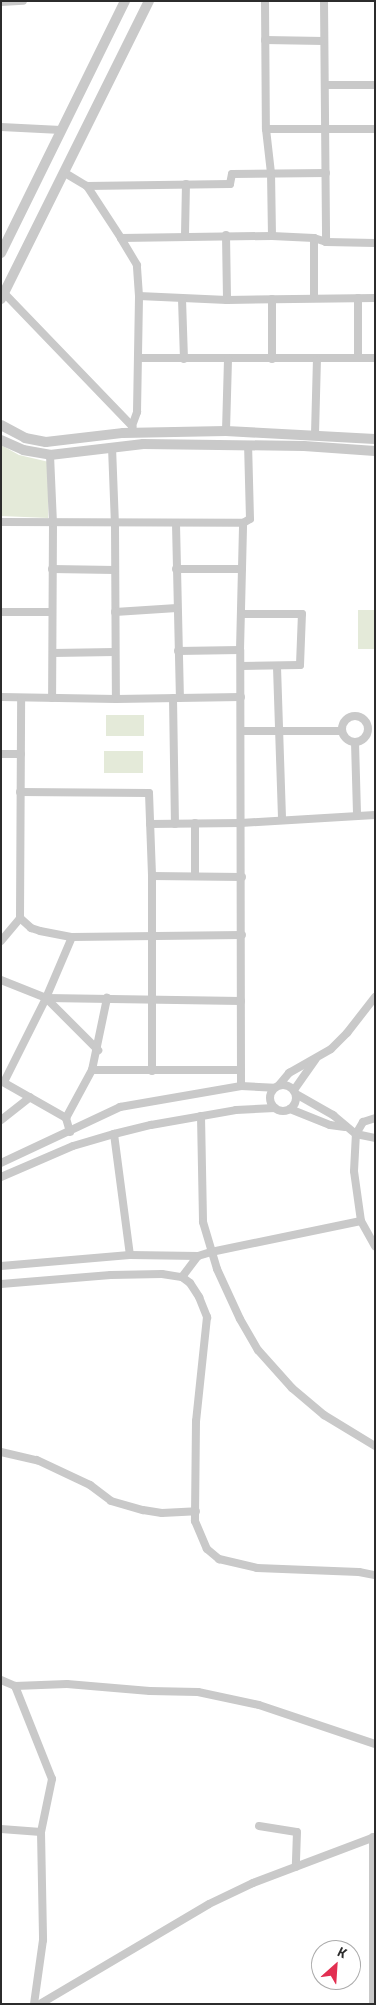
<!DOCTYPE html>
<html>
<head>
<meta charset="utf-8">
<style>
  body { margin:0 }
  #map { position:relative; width:376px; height:2005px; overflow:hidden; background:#fff; font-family:"Titillium Web",sans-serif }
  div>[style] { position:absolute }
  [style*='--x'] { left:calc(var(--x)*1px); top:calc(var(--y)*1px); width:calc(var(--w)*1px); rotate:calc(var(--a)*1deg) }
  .green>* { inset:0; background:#e4ead9; transform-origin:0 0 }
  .minor>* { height:8px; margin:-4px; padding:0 4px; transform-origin:4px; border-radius:4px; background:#c9c9c9 }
  .minor>.ring { margin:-4px; padding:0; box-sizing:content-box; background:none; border:8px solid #c9c9c9; border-radius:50% }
  .tertiary>* { height:10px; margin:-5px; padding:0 5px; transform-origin:5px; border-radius:5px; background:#c9c9c9 }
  span { translate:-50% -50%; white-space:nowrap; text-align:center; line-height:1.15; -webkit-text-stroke:5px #fff; paint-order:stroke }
  .frame { position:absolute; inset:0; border:2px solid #2c2c2c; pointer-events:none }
  .north { position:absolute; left:311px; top:1940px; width:50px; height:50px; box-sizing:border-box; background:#fff; border:1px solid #ababab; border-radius:50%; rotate:26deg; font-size:14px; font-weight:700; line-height:20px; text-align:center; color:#2c2c2c }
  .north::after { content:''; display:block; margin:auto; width:18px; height:22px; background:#e22f51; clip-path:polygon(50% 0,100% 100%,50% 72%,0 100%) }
</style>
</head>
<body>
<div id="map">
  <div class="green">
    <div style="clip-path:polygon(1px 445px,19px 455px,49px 462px,48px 518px,1px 516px)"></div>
    <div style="left:358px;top:610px;width:17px;height:39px"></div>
    <div style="left:106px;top:715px;width:38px;height:21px"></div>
    <div style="left:104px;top:751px;width:39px;height:22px"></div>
  </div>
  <div class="minor">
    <div style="--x:265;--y:1;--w:128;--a:89.6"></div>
    <div style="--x:324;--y:1;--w:241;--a:89.5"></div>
    <div style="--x:1;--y:2;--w:22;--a:-3"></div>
    <div style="--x:265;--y:40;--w:59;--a:1"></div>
    <div style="--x:325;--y:85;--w:50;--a:0"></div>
    <div style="--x:1;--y:127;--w:60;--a:2.9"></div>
    <div style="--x:65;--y:173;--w:26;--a:31"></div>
    <div style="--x:87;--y:186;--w:62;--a:56.8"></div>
    <div style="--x:87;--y:186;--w:143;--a:-0.8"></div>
    <div style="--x:230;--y:184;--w:10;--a:-79"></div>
    <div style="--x:232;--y:174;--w:94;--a:-0.6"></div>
    <div style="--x:185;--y:235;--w:51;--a:-88.9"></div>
    <div style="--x:226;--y:235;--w:65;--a:89.1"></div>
    <div style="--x:272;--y:236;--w:63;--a:-90.9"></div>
    <div style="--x:271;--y:173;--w:44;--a:-96.5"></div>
    <div style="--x:266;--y:129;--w:109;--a:0"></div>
    <div style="--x:4;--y:293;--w:185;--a:46.1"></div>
    <div style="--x:139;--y:296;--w:88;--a:2.6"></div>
    <div style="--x:227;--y:300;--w:148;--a:-0.8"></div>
    <div style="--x:314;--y:298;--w:60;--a:-90"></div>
    <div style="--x:358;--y:298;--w:60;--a:90"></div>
    <div style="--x:182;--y:299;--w:60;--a:88.1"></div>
    <div style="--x:138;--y:358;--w:237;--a:0"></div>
    <div style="--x:272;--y:359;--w:60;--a:-90"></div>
    <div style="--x:226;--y:431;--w:73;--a:-88.4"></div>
    <div style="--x:134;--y:433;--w:7;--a:-106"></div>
    <div style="--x:132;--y:426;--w:15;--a:-70"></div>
    <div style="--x:137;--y:412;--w:116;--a:-89"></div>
    <div style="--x:139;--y:296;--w:31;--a:-94"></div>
    <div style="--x:137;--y:265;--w:31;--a:-121"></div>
    <div style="--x:121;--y:238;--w:151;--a:-0.8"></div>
    <div style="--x:272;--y:236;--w:42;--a:2.7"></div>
    <div style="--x:314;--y:238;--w:13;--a:18"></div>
    <div style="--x:326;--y:242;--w:49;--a:1.2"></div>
    <div style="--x:315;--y:434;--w:74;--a:-88.5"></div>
    <div style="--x:112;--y:447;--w:77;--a:87.8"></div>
    <div style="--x:115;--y:524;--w:175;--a:89.7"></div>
    <div style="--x:50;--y:455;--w:68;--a:87.5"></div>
    <div style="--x:53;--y:523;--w:175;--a:90.3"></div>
    <div style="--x:1;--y:522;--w:242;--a:0.2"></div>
    <div style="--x:243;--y:523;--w:8;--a:-30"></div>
    <div style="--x:250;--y:519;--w:74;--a:-91.5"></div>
    <div style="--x:176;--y:524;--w:174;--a:88.7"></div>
    <div style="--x:52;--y:569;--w:63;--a:0.9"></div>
    <div style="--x:176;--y:569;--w:66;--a:0"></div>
    <div style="--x:1;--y:612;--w:50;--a:0"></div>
    <div style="--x:115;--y:612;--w:62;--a:-3.7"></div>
    <div style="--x:178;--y:651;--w:62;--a:-0.9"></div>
    <div style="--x:53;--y:653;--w:62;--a:-0.9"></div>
    <div style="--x:241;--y:666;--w:59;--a:-1"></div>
    <div style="--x:300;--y:665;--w:51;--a:-87.8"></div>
    <div style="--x:302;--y:614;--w:61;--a:180"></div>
    <div style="--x:277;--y:667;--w:153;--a:88.1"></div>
    <div style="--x:1;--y:697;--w:115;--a:1"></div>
    <div style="--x:116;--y:699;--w:125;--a:-0.9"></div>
    <div style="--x:173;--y:698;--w:126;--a:89.1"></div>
    <div class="ring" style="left:342px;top:716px;width:18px;height:18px"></div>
    <div style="--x:241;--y:731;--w:101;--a:0"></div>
    <div style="--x:355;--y:742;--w:73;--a:88.4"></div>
    <div style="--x:1;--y:754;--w:20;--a:0"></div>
    <div style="--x:20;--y:792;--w:129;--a:0.4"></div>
    <div style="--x:149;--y:793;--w:83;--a:87.9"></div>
    <div style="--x:152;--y:876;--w:195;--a:90"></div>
    <div style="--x:195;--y:823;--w:53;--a:90"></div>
    <div style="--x:150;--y:824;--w:91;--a:-0.6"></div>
    <div style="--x:241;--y:823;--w:134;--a:-3.4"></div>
    <div style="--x:152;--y:876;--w:90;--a:0.6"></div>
    <div style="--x:20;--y:918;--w:15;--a:42"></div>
    <div style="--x:31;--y:928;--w:9;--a:18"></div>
    <div style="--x:40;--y:931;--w:33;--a:11"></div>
    <div style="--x:72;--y:937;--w:170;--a:-0.7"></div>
    <div style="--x:1;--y:941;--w:30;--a:-50"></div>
    <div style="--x:20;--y:918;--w:220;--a:-89.7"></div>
    <div style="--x:1;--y:980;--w:48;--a:21.8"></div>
    <div style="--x:46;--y:998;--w:195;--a:0.9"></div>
    <div style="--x:46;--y:998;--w:74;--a:45"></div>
    <div style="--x:92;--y:1070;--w:149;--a:0"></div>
    <div style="--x:1;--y:1081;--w:75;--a:29.6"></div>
    <div style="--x:4;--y:1082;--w:94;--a:-63.4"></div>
    <div style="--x:46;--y:998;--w:66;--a:-66.9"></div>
    <div class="ring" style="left:270px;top:1085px;width:18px;height:18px"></div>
    <div style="--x:279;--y:1085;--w:16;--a:-50"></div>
    <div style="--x:289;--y:1073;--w:48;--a:-29.7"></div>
    <div style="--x:331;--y:1049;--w:23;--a:-45"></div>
    <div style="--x:347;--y:1033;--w:46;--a:-52.1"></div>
    <div style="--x:241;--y:1086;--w:436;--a:-90.1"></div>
    <div style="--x:240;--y:650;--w:127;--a:-88.6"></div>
    <div style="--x:294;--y:1090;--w:38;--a:-55"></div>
    <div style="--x:296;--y:1094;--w:43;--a:29.6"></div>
    <div style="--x:333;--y:1115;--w:30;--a:40"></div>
    <div style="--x:356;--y:1134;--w:19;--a:12"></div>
    <div style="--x:290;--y:1109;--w:43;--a:21.8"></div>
    <div style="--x:330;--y:1125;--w:15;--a:8"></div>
    <div style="--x:201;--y:1116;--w:106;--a:88.9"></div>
    <div style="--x:203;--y:1222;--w:49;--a:73.4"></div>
    <div style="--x:217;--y:1269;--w:55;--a:65.3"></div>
    <div style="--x:240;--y:1319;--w:36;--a:60"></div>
    <div style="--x:258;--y:1350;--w:51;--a:48.2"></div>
    <div style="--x:292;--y:1388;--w:42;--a:40.2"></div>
    <div style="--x:324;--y:1415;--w:60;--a:31.3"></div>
    <div style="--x:1;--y:1120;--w:37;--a:-38"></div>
    <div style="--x:70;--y:1132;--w:15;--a:-106"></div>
    <div style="--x:66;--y:1118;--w:55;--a:-61.6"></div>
    <div style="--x:92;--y:1070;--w:74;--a:-78.2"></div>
    <div style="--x:114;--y:1134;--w:122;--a:82.5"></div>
    <div style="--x:1;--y:1163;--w:132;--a:-25.2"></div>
    <div style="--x:120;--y:1107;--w:123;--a:-9.8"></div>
    <div style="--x:241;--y:1086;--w:33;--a:3"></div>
    <div style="--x:1;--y:1177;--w:78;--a:-23.3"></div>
    <div style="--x:73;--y:1146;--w:43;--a:-16.3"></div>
    <div style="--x:114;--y:1134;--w:38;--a:-14"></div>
    <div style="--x:151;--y:1125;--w:86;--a:-10"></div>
    <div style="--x:236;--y:1110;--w:39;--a:-3"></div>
    <div style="--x:361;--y:1221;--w:29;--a:61"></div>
    <div style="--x:1;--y:1266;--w:129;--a:-4.9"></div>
    <div style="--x:130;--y:1255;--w:68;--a:0.8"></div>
    <div style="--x:182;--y:1277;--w:26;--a:-53"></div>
    <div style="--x:198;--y:1256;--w:14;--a:-17"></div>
    <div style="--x:211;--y:1252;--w:153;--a:-11.7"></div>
    <div style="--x:361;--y:1221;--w:50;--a:-98"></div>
    <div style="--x:354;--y:1171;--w:37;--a:-87"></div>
    <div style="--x:356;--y:1134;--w:14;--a:-60"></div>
    <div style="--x:363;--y:1122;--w:13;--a:-18"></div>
    <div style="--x:1;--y:1284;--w:110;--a:-4.7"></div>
    <div style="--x:111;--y:1275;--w:51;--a:-1.1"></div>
    <div style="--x:162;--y:1274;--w:20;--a:9"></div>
    <div style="--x:182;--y:1277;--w:10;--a:37"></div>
    <div style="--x:190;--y:1283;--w:17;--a:57"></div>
    <div style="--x:199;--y:1297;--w:22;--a:68"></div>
    <div style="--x:207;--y:1317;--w:105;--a:96"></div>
    <div style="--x:196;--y:1421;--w:100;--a:90.6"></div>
    <div style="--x:195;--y:1521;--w:30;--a:67"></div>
    <div style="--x:207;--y:1549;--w:16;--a:40"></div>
    <div style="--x:219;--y:1559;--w:39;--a:13"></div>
    <div style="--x:257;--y:1568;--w:102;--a:2.2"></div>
    <div style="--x:359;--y:1572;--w:16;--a:11"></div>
    <div style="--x:1;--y:1452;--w:37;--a:13"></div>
    <div style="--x:37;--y:1460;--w:59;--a:25.3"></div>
    <div style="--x:90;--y:1485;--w:26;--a:37"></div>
    <div style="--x:111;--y:1501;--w:33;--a:16"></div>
    <div style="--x:143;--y:1510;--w:19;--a:9"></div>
    <div style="--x:162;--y:1513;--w:34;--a:-3"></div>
    <div style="--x:1;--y:1680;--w:15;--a:23"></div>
    <div style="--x:15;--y:1686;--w:52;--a:-2.2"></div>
    <div style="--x:67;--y:1684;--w:83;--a:4.8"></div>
    <div style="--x:150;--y:1691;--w:48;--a:1.2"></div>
    <div style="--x:198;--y:1692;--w:62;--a:12"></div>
    <div style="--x:259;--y:1705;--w:122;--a:18.6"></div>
    <div style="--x:15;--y:1686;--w:100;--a:68.3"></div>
    <div style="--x:52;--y:1779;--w:54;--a:101.7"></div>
    <div style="--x:41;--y:1832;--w:108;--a:88.9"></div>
    <div style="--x:43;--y:1940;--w:65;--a:98"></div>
    <div style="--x:259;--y:1826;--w:38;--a:9"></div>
    <div style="--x:297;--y:1832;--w:35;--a:92"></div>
    <div style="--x:1;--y:1829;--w:40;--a:4.3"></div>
    <div style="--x:373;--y:1837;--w:167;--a:90"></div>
    <div style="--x:40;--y:2004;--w:196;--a:-30.6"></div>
    <div style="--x:209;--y:1904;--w:49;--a:-25.5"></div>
    <div style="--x:253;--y:1883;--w:130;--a:-20.7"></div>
  </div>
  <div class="tertiary">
    <div style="--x:1;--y:253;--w:281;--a:-63.8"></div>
    <div style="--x:1;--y:299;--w:333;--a:-63.6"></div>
    <div style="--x:1;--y:425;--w:27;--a:28"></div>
    <div style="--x:25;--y:438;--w:21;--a:11"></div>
    <div style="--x:46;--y:442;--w:78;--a:-6.7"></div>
    <div style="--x:123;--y:433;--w:103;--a:-1.1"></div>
    <div style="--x:226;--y:431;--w:149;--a:3.1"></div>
    <div style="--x:1;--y:440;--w:24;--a:24"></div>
    <div style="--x:23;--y:450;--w:27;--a:10"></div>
    <div style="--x:50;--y:455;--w:94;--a:-6.7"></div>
    <div style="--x:143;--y:444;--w:161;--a:0.7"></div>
    <div style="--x:304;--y:446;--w:71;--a:4"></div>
  </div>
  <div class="frame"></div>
  <div class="north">K</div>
</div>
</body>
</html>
